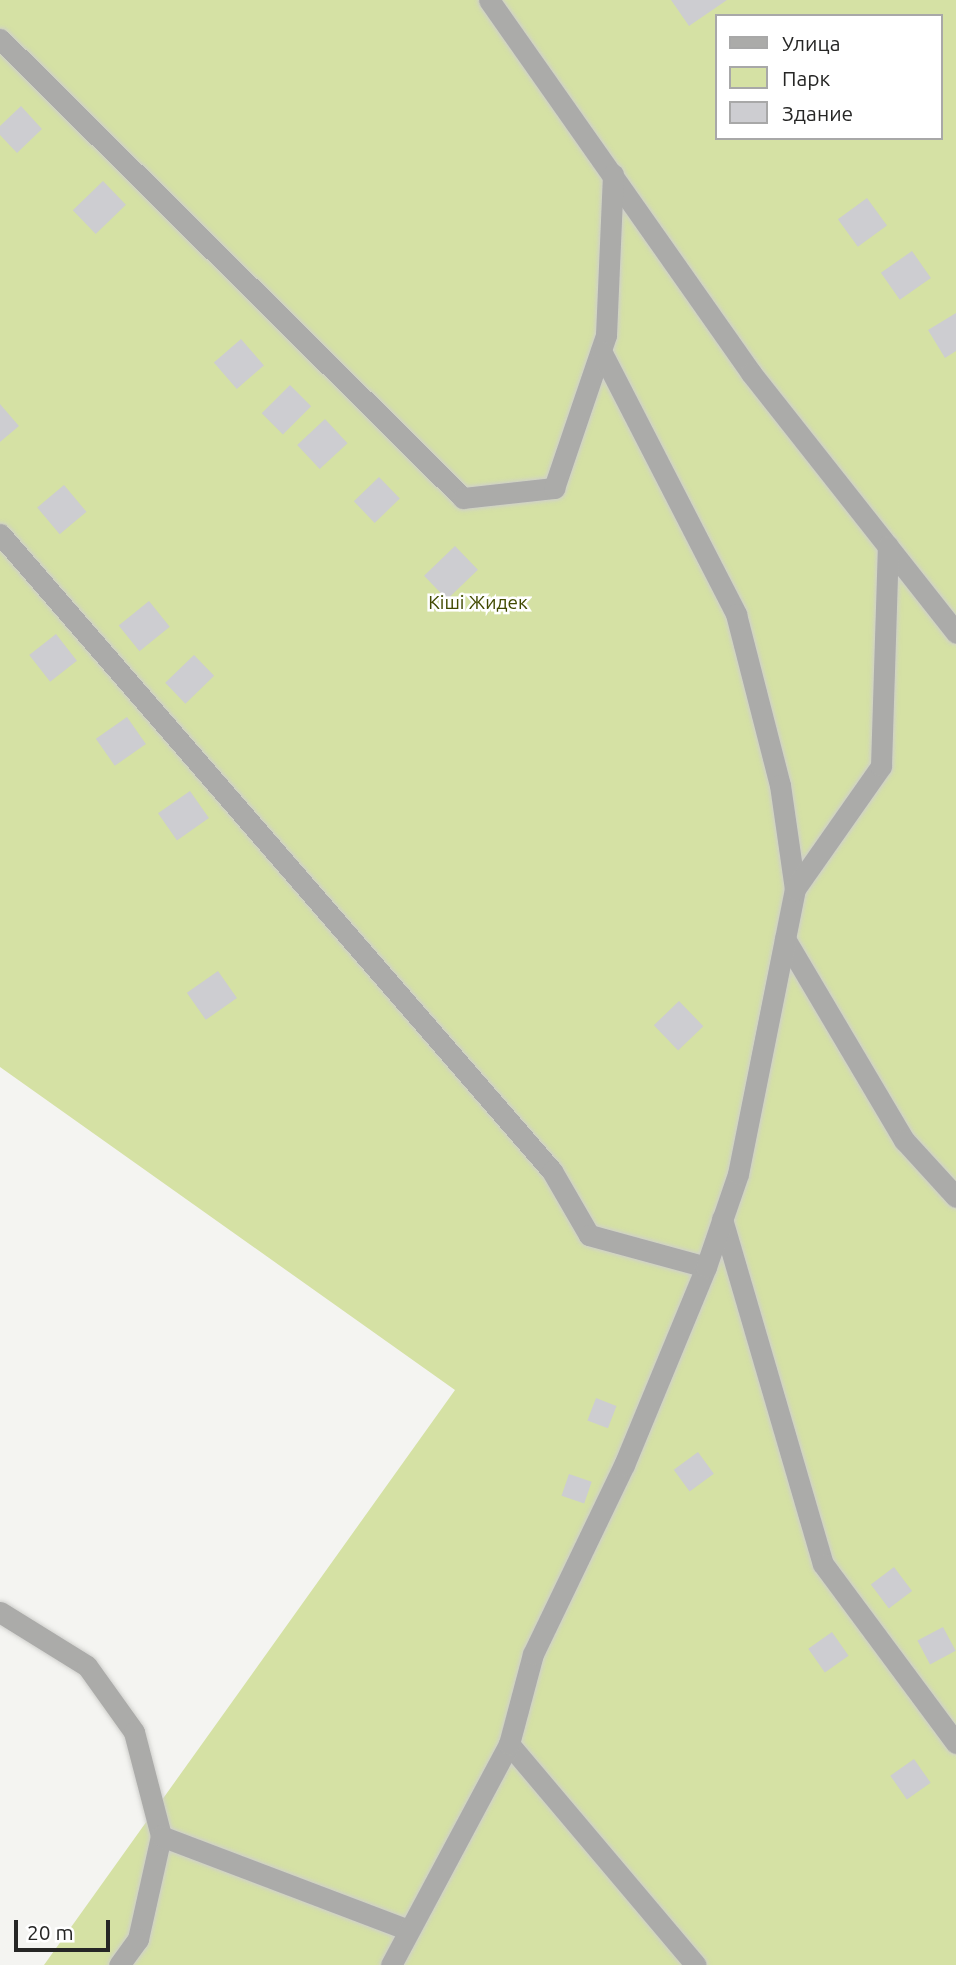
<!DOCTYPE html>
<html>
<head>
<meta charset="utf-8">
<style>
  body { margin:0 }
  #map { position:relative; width:956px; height:1965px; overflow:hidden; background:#f4f4f1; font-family:Ubuntu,sans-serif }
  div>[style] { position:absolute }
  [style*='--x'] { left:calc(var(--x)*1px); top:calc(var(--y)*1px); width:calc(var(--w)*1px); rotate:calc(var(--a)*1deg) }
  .green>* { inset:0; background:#d5e1a4 }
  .building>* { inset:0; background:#cdcdd1; transform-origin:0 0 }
  .roads { filter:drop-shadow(0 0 2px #cfcfcc) drop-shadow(0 0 2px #cfcfcc) }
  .minor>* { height:21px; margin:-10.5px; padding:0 10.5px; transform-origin:10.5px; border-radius:10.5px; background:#ababa9 }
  span { translate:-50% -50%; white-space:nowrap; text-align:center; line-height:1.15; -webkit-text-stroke:5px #fff; paint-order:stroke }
  .park-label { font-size:19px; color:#414a00 }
  .legend { position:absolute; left:715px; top:14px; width:228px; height:126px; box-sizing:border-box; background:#fff; border:2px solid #a8a8a8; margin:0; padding:9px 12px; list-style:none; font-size:21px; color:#262625 }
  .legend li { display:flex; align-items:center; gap:14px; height:35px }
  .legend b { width:35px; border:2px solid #a8a8a8 }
  .scale { position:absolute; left:14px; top:1920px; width:96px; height:32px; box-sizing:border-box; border:4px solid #262625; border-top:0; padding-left:9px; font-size:21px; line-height:24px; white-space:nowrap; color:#262625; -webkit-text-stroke:5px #fff; paint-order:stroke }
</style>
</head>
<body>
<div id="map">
  <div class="green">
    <div style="clip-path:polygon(evenodd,0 0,956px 0,956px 1965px,44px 1965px,455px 1390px,0 1067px,0 0,716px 16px,940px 16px,940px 138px,716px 138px,716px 16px)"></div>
  </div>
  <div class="building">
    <div style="clip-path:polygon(671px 0,727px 0,689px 26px)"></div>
    <div style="clip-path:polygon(21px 106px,42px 129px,17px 153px,0 135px,0 126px)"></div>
    <div style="left:103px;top:181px;width:33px;height:42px;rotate:46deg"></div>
    <div style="left:867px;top:198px;width:34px;height:36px;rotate:54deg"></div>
    <div style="left:912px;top:251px;width:33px;height:38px;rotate:55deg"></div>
    <div style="clip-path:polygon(956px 313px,956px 351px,945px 358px,928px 330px)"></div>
    <div style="left:241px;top:339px;width:35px;height:36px;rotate:49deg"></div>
    <div style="left:290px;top:385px;width:30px;height:40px;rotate:45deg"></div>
    <div style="clip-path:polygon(0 404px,19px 426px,0 442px)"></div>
    <div style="left:325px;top:419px;width:33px;height:38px;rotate:47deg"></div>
    <div style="left:379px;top:477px;width:30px;height:35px;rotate:46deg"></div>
    <div style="left:64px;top:485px;width:35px;height:35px;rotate:50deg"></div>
    <div style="left:455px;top:546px;width:33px;height:43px;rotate:46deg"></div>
    <div style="left:149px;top:601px;width:33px;height:39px;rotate:51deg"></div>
    <div style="left:56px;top:634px;width:34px;height:34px;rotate:52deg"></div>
    <div style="left:194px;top:655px;width:29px;height:40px;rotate:46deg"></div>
    <div style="left:127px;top:717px;width:33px;height:38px;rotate:55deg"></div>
    <div style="left:190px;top:791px;width:33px;height:39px;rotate:55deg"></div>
    <div style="left:218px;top:971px;width:33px;height:38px;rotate:55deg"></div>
    <div style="left:679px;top:1001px;width:35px;height:35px;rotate:46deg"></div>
    <div style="left:596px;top:1398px;width:22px;height:24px;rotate:21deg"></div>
    <div style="left:698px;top:1452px;width:27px;height:30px;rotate:54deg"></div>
    <div style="left:569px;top:1474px;width:24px;height:23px;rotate:19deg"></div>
    <div style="left:894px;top:1567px;width:30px;height:29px;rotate:53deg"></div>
    <div style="left:943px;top:1627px;width:27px;height:29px;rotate:62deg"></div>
    <div style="left:832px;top:1632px;width:29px;height:29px;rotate:55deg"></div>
    <div style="left:914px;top:1759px;width:29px;height:29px;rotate:55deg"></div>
  </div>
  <div class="roads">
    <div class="minor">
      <div style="--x:489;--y:0;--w:456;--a:54.9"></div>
      <div style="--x:751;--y:373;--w:331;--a:51.7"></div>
      <div style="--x:0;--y:39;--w:652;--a:44.75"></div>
      <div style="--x:463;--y:498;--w:92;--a:-6.3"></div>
      <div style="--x:554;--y:488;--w:162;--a:-71.2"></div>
      <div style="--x:606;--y:335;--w:161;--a:-87.5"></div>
      <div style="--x:601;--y:351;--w:296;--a:62.8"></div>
      <div style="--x:736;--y:614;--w:177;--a:75.6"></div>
      <div style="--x:780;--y:785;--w:105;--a:81.8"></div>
      <div style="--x:0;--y:534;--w:843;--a:49.09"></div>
      <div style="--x:552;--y:1171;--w:74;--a:60"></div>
      <div style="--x:589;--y:1235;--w:121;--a:15.3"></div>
      <div style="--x:785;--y:939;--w:234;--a:59.4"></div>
      <div style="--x:904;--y:1140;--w:77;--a:47.6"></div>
      <div style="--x:722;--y:1219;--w:359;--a:73.7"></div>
      <div style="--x:823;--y:1564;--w:223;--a:53.4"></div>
      <div style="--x:0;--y:1612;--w:102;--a:31.8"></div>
      <div style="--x:87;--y:1666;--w:81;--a:54.5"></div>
      <div style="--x:134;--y:1732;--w:107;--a:75.4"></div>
      <div style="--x:161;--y:1836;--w:106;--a:102.6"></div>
      <div style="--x:138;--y:1939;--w:32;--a:126"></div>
      <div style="--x:509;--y:1744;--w:289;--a:49.8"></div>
      <div style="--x:161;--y:1836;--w:262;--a:20.8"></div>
      <div style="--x:391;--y:1965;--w:251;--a:-61.9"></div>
      <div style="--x:509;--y:1744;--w:93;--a:-75.1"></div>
      <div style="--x:533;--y:1654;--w:210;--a:-64.3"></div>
      <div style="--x:624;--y:1465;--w:214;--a:-67.5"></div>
      <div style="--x:706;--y:1267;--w:98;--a:-71"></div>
      <div style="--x:738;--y:1174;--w:291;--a:-78.7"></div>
      <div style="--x:795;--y:889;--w:150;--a:-55"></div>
      <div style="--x:881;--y:766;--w:220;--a:-88.2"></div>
    </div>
  </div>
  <div class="park-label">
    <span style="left:478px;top:603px">Кіші Жидек</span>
  </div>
  <ul class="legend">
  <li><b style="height:9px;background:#ababa9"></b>Улица</li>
  <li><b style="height:19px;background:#d5e1a4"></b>Парк</li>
  <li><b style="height:19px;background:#cdcdd1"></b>Здание</li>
  </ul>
  <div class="scale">20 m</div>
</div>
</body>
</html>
